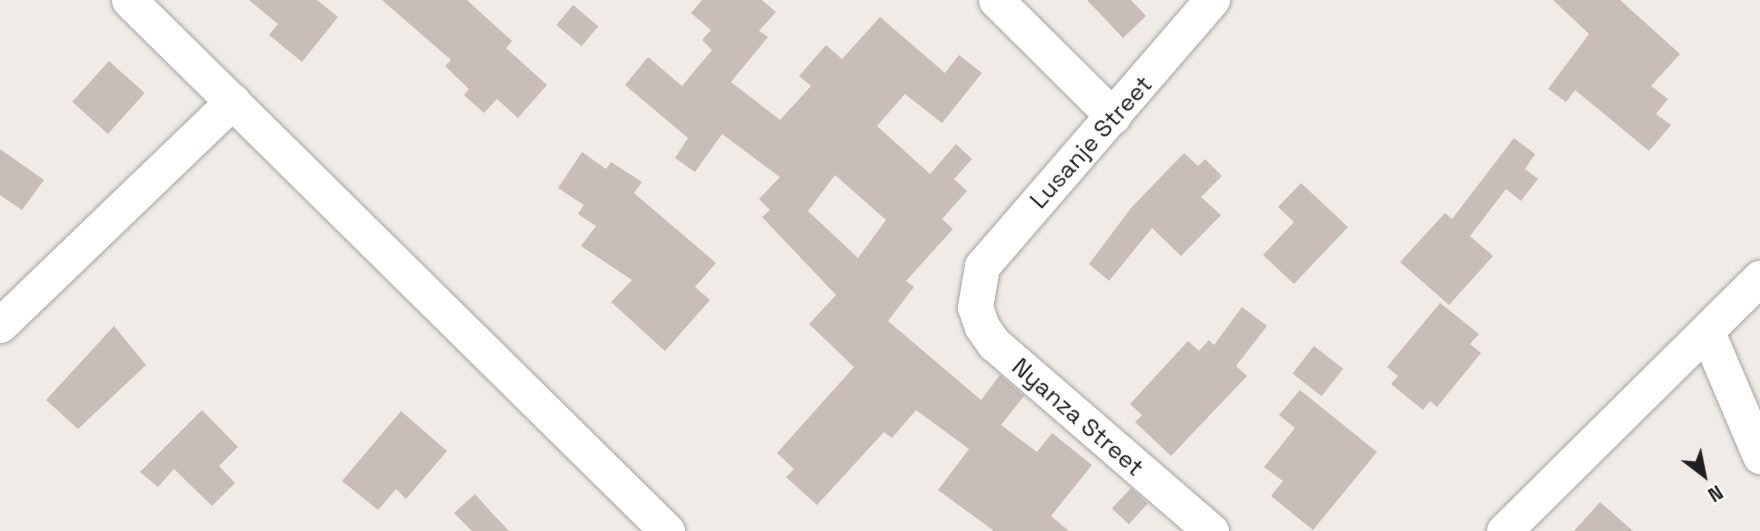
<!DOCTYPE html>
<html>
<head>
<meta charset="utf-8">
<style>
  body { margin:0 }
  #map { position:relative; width:1760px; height:531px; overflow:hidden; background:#f0ebe6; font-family:"Space Grotesk",sans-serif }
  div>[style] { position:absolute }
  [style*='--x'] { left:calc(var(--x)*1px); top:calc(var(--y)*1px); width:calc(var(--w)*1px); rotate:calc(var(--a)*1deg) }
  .building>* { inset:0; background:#c8bdb9; transform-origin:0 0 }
  .roads { filter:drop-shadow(0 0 2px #a4a4a4) drop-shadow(0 0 2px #a4a4a4) }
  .street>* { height:35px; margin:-17.5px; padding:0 17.5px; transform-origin:17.5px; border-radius:17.5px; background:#fff }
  span { translate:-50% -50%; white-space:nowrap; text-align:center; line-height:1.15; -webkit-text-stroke:5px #fff; paint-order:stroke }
  .street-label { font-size:24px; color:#202020 }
  .north { position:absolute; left:1669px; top:440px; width:70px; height:70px; -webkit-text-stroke:5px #fff; paint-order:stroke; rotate:148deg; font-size:19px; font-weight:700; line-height:28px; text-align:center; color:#202020 }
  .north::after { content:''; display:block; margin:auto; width:24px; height:32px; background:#202020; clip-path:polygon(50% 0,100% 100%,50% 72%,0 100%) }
</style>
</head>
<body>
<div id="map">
  <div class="building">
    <div style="clip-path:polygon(249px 0,317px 0,338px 17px,302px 62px,269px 35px,278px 24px)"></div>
    <div style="clip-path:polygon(382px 0,467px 0,512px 41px,506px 48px,547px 85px,518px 118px,497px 99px,484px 113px,464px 95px,469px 89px,445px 66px,451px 60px)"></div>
    <div style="clip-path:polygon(evenodd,702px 0,762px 0,776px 12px,759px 31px,768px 37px,731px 82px,780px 120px,811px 86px,799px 76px,826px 45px,842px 59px,880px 17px,945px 73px,959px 55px,982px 73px,942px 123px,905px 94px,877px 126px,930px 174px,956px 144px,972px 159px,954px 179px,967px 191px,942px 219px,953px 229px,906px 281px,914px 287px,888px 321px,981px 400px,1000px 375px,1024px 396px,1001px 425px,1037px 452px,1052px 433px,1092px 465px,1051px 516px,1069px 531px,994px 531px,938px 490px,969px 449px,916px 410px,892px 438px,884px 432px,817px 505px,786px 477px,794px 469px,777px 453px,854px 367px,809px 324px,836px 295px,762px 217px,770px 210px,759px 199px,780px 177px,722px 134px,695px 172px,675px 158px,688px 138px,625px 85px,648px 57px,682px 86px,712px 50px,702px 40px,711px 30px,691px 13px,702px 0,835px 175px,886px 220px,858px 258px,808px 211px,835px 175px)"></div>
    <div style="clip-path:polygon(1087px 0,1131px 0,1146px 16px,1123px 38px)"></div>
    <div style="clip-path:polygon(1553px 0,1620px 0,1680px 54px,1651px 86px,1668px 99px,1656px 114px,1671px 125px,1649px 151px,1575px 90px,1566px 102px,1548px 89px,1589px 34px)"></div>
    <div style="left:573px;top:5px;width:33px;height:26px;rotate:40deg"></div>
    <div style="left:109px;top:61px;width:48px;height:55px;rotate:42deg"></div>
    <div style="clip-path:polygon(1514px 138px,1535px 154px,1525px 169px,1538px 179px,1521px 201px,1506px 189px,1470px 236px,1493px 256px,1449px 305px,1400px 262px,1445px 213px,1452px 219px)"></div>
    <div style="clip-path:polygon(0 149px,44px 180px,22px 210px,0 195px)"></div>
    <div style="clip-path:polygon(582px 152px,606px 169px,611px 162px,642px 182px,634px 193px,716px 263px,695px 287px,710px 300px,665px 351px,611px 302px,632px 280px,581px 246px,596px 226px,578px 214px,584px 205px,558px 188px)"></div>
    <div style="clip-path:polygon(1184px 153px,1198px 166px,1205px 159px,1222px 176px,1201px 197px,1221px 215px,1181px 256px,1152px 228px,1109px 281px,1089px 264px,1131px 208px)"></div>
    <div style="clip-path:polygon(1301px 183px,1348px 227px,1294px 284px,1263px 255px,1294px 222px,1278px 207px)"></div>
    <div style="clip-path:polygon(1440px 303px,1479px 334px,1470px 344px,1481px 353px,1437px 407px,1430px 401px,1423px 410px,1391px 384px,1398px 376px,1387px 367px)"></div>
    <div style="clip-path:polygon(1242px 307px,1267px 326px,1236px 366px,1247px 376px,1171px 456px,1135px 422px,1142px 415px,1130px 404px,1188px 341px,1199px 351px,1209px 340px,1214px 345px)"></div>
    <div style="clip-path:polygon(114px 326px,146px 365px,78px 429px,46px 400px)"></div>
    <div style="left:1314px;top:346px;width:37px;height:35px;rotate:38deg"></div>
    <div style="clip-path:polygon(1300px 390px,1377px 452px,1313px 530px,1271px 496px,1283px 481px,1264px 467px,1295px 428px,1279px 415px)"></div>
    <div style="clip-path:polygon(202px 410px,238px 447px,219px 466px,235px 483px,212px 506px,174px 469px,158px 487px,140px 472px)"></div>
    <div style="clip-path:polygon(401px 411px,447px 451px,406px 499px,396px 489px,378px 510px,342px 481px)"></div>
    <div style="left:1131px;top:488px;width:23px;height:28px;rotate:43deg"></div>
    <div style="clip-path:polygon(475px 494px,491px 512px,509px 531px,472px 531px,454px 513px)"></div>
    <div style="clip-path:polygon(1600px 502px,1633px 531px,1574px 531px)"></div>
  </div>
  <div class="roads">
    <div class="street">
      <div style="--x:129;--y:0;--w:756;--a:44.62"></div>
      <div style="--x:996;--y:0;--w:165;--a:44.8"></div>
      <div style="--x:0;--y:325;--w:323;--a:-43.9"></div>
      <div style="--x:1708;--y:334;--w:133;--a:66.9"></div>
      <div style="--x:1211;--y:531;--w:286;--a:-139.2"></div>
      <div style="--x:994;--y:344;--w:21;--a:-125"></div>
      <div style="--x:982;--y:327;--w:21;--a:-109"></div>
      <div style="--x:975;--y:307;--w:42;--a:-80.3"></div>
      <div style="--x:982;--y:266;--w:352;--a:-49.2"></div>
      <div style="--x:1504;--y:531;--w:360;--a:-44.7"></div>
    </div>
  </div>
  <div class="street-label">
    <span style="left:1091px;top:142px;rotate:-48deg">Lusanje Street</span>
    <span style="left:1078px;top:417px;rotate:41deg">Nyanza Street</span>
  </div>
  <div class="north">N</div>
</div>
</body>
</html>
